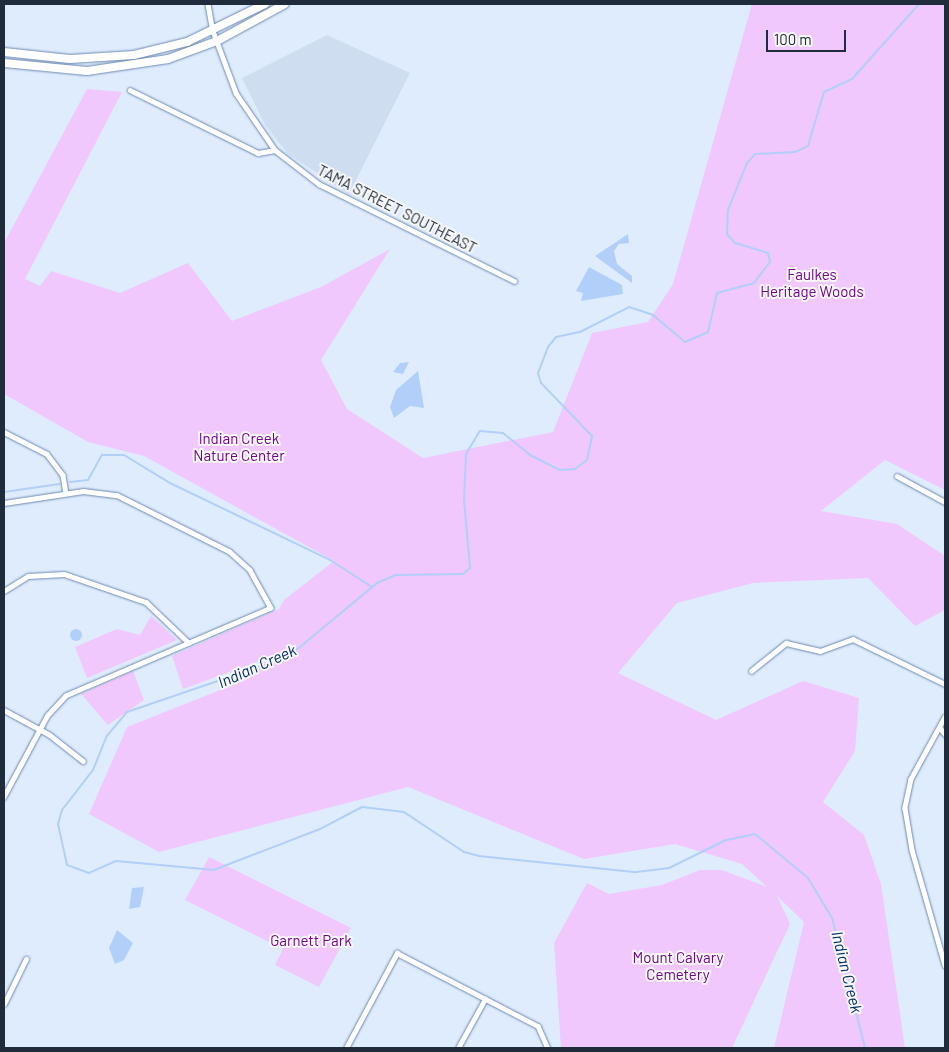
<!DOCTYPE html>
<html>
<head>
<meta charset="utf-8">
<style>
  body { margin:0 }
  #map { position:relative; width:949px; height:1052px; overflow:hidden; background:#dfecfe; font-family:Barlow,sans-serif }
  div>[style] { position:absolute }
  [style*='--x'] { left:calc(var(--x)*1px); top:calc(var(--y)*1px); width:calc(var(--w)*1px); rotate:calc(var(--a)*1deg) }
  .built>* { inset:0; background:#cfddf1 }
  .green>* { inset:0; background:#f1c8fe }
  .water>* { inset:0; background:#b2cff9 }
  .round { border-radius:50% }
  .stream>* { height:2px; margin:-1px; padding:0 1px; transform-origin:1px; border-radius:1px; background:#b2cff9 }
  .roads { filter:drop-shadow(0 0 1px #6d89b2) drop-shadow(0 0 1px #6d89b2) }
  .minor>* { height:4.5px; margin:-2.25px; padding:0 2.25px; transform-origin:2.25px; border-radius:2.25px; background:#fff }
  .trunk>* { height:8px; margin:-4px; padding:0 4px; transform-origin:4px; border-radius:4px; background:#fff }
  span { translate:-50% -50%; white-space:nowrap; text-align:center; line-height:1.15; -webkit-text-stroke:4px #f8f8f8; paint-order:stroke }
  .street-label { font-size:15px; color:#202b3c }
  .park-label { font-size:15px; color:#74038e }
  .water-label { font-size:16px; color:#002e6d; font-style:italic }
  .frame { position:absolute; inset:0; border:5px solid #202b3c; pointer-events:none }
  .scale { position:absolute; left:766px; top:30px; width:80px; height:22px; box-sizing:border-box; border:2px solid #202b3c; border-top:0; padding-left:6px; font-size:15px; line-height:18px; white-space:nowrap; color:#202b3c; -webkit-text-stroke:4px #f8f8f8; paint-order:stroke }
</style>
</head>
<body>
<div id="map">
  <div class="built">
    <div style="clip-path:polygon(327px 35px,410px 73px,349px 194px,288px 154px,265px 125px,242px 78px)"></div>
  </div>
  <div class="green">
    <div style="clip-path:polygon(752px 4px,945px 4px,945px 490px,885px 460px,821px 511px,897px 524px,945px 556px,945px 610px,915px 626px,868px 578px,753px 583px,677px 603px,618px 673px,716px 720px,803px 681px,859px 698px,855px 751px,823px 802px,864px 835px,881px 884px,905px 1048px,774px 1048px,804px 922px,777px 896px,790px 924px,732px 1048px,561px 1048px,554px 943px,587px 883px,609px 894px,662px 885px,700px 870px,722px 870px,767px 887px,742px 864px,675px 844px,584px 859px,408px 787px,159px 852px,89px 814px,127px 727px,248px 679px,270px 657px,183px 689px,172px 656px,279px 609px,284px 600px,334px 561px,144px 456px,88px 442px,4px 394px,4px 243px,87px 89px,122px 92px,25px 279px,40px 286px,51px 271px,120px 293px,188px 263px,232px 321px,321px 287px,390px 249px,321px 360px,347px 409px,423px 458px,553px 432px,592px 333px,648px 322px,673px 284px)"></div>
    <div style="clip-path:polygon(151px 616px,177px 640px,87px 678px,75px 647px,117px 629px,140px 635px)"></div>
    <div style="clip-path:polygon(133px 671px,144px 700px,108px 725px,81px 694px)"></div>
    <div style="clip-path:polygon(209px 857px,351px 928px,319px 987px,275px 965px,283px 949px,185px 900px)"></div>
  </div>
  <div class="water">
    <div style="clip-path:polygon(628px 234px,629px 243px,619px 244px,614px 251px,617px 264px,632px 276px,632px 283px,595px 256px)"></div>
    <div style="clip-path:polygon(589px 267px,622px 285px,623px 294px,581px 301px,583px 293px,576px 291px)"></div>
    <div style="clip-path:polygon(409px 362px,403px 374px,393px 372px,400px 363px)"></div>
    <div style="clip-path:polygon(418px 371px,424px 408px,410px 406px,394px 418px,390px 407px,396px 390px)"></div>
    <div class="round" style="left:70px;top:629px;width:12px;height:12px"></div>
    <div style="clip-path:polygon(144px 887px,140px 907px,129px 909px,132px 888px)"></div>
    <div style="clip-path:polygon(117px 930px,133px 943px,124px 960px,115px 964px,109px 948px)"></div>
  </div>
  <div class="stream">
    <div style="--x:70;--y:482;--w:18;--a:-6"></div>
    <div style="--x:88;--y:480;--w:29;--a:-61"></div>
    <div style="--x:102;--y:455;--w:22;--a:0"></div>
    <div style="--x:124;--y:455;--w:54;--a:31.3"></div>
    <div style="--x:170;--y:483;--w:178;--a:25.7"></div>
    <div style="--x:330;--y:560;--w:50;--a:32.7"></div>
    <div style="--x:4;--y:492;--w:56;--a:-8.3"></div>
    <div style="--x:865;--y:1048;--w:134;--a:-104.2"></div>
    <div style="--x:832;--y:918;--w:47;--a:-121"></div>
    <div style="--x:808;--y:878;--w:69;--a:-140.3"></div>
    <div style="--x:755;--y:834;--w:30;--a:168"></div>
    <div style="--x:726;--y:840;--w:64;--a:153.8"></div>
    <div style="--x:669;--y:868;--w:35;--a:173"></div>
    <div style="--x:634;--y:872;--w:156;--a:-174.1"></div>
    <div style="--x:479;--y:856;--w:16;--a:-165"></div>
    <div style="--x:464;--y:852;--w:72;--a:-146.3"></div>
    <div style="--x:404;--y:812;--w:42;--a:-173.2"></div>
    <div style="--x:362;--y:807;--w:47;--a:152.4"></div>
    <div style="--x:320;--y:829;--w:114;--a:158.9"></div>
    <div style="--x:214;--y:870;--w:98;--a:-174.8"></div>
    <div style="--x:116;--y:861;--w:30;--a:156"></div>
    <div style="--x:89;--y:873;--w:23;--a:-160"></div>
    <div style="--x:67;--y:865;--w:42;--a:-102.4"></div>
    <div style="--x:58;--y:824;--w:15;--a:-74"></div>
    <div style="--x:62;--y:810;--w:51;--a:-52.2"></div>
    <div style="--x:93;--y:770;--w:35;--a:-68"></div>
    <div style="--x:106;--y:737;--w:33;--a:-50"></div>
    <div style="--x:127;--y:712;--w:151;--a:-18.9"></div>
    <div style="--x:270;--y:663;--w:34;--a:-28"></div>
    <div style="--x:300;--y:647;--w:100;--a:-39.7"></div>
    <div style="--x:377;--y:583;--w:21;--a:-23"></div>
    <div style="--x:396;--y:575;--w:67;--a:-0.9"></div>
    <div style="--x:463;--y:574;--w:9;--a:-41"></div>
    <div style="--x:470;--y:568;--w:68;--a:-95"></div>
    <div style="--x:464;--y:500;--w:46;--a:-87.5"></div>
    <div style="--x:466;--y:454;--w:27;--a:-59"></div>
    <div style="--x:480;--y:431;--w:23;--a:5"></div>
    <div style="--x:503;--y:433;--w:35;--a:39"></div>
    <div style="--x:530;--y:455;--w:33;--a:27"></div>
    <div style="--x:559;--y:470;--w:16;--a:-4"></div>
    <div style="--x:575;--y:469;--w:15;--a:-37"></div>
    <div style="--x:587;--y:460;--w:25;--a:-78"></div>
    <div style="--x:592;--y:436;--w:74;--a:-133.9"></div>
    <div style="--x:541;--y:383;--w:10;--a:-107"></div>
    <div style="--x:538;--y:373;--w:28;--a:-69"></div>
    <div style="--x:548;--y:347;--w:13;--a:-51"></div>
    <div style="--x:556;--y:337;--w:25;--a:-12"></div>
    <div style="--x:580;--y:332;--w:55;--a:-27"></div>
    <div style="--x:629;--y:307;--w:25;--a:18"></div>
    <div style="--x:653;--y:315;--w:42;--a:40.2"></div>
    <div style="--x:685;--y:342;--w:25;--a:-23"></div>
    <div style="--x:708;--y:332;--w:40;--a:-77"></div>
    <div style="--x:717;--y:293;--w:38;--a:-15"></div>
    <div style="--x:754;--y:283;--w:26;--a:-53"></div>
    <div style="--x:770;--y:262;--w:9;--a:-103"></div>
    <div style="--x:768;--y:253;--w:34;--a:-163"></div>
    <div style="--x:735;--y:243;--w:12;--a:-132"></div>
    <div style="--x:727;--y:234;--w:24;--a:-88"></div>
    <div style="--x:728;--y:210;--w:51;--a:-68"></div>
    <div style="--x:747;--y:163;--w:12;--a:-48"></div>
    <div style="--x:755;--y:154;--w:40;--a:-2.9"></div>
    <div style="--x:795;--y:152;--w:14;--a:-25"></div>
    <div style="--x:808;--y:146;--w:56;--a:-73.5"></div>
    <div style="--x:824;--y:92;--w:31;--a:-25"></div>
    <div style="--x:852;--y:79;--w:101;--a:-48.2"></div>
  </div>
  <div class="roads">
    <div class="minor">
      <div style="--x:208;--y:4;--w:27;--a:80"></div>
      <div style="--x:213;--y:31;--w:66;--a:69.6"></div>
      <div style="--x:236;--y:93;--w:69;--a:55.6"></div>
      <div style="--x:130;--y:90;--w:143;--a:26.2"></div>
      <div style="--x:258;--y:153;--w:17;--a:-10"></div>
      <div style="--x:275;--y:150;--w:56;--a:37.7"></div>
      <div style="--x:319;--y:184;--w:218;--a:26.4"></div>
      <div style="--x:4;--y:432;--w:48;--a:27.1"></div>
      <div style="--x:47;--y:454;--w:26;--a:53"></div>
      <div style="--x:63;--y:475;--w:18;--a:81"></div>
      <div style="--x:897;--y:476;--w:55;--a:28.4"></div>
      <div style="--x:4;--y:503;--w:80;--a:-8.6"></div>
      <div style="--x:83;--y:491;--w:34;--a:7"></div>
      <div style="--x:117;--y:495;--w:125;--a:26.6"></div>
      <div style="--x:229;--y:551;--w:28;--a:42"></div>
      <div style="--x:250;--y:570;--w:43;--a:61.1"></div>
      <div style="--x:271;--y:608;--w:223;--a:156.8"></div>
      <div style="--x:66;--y:696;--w:26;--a:133"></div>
      <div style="--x:48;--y:715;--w:93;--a:118.2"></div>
      <div style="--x:4;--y:591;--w:28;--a:-32"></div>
      <div style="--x:28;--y:576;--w:36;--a:-3"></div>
      <div style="--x:64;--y:574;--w:87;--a:18.9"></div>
      <div style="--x:146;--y:602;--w:59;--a:43.6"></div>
      <div style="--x:751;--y:671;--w:45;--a:-38.7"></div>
      <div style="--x:786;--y:643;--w:35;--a:13"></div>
      <div style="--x:820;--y:651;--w:35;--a:-20"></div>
      <div style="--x:853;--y:639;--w:102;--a:26.1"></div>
      <div style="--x:4;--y:710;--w:52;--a:28.5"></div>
      <div style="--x:50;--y:735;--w:42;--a:38.2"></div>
      <div style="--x:945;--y:717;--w:71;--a:118.7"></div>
      <div style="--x:911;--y:779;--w:30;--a:102"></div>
      <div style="--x:905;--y:808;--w:43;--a:80.5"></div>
      <div style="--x:912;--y:850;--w:120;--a:74"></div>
      <div style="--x:940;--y:728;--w:8;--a:50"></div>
      <div style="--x:4;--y:1004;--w:50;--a:-63.9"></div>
      <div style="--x:346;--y:1048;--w:108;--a:-61.8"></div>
      <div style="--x:397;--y:953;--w:159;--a:27.4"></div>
      <div style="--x:538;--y:1026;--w:24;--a:66"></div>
      <div style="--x:458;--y:1048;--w:56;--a:-61.1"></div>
    </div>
    <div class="trunk">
      <div style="--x:4;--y:52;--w:66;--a:6.1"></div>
      <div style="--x:70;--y:59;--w:64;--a:-3.6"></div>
      <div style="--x:134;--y:55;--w:55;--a:-13.8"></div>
      <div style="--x:187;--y:42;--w:87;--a:-26"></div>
      <div style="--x:4;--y:63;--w:83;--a:5.5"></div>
      <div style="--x:87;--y:71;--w:82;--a:-8.4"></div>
      <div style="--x:168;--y:59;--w:52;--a:-20.2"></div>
      <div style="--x:217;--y:41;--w:77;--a:-28.6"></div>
    </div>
  </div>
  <div class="street-label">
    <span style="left:397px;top:209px;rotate:27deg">TAMA STREET SOUTHEAST</span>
  </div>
  <div class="park-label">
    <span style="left:812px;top:283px">Faulkes<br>Heritage Woods</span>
    <span style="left:239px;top:447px">Indian Creek<br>Nature Center</span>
    <span style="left:311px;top:941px">Garnett Park</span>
    <span style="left:678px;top:966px">Mount Calvary<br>Cemetery</span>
  </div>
  <div class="water-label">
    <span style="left:257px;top:666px;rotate:-24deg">Indian Creek</span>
    <span style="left:847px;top:972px;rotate:76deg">Indian Creek</span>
  </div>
  <div class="frame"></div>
  <div class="scale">100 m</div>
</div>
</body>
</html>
